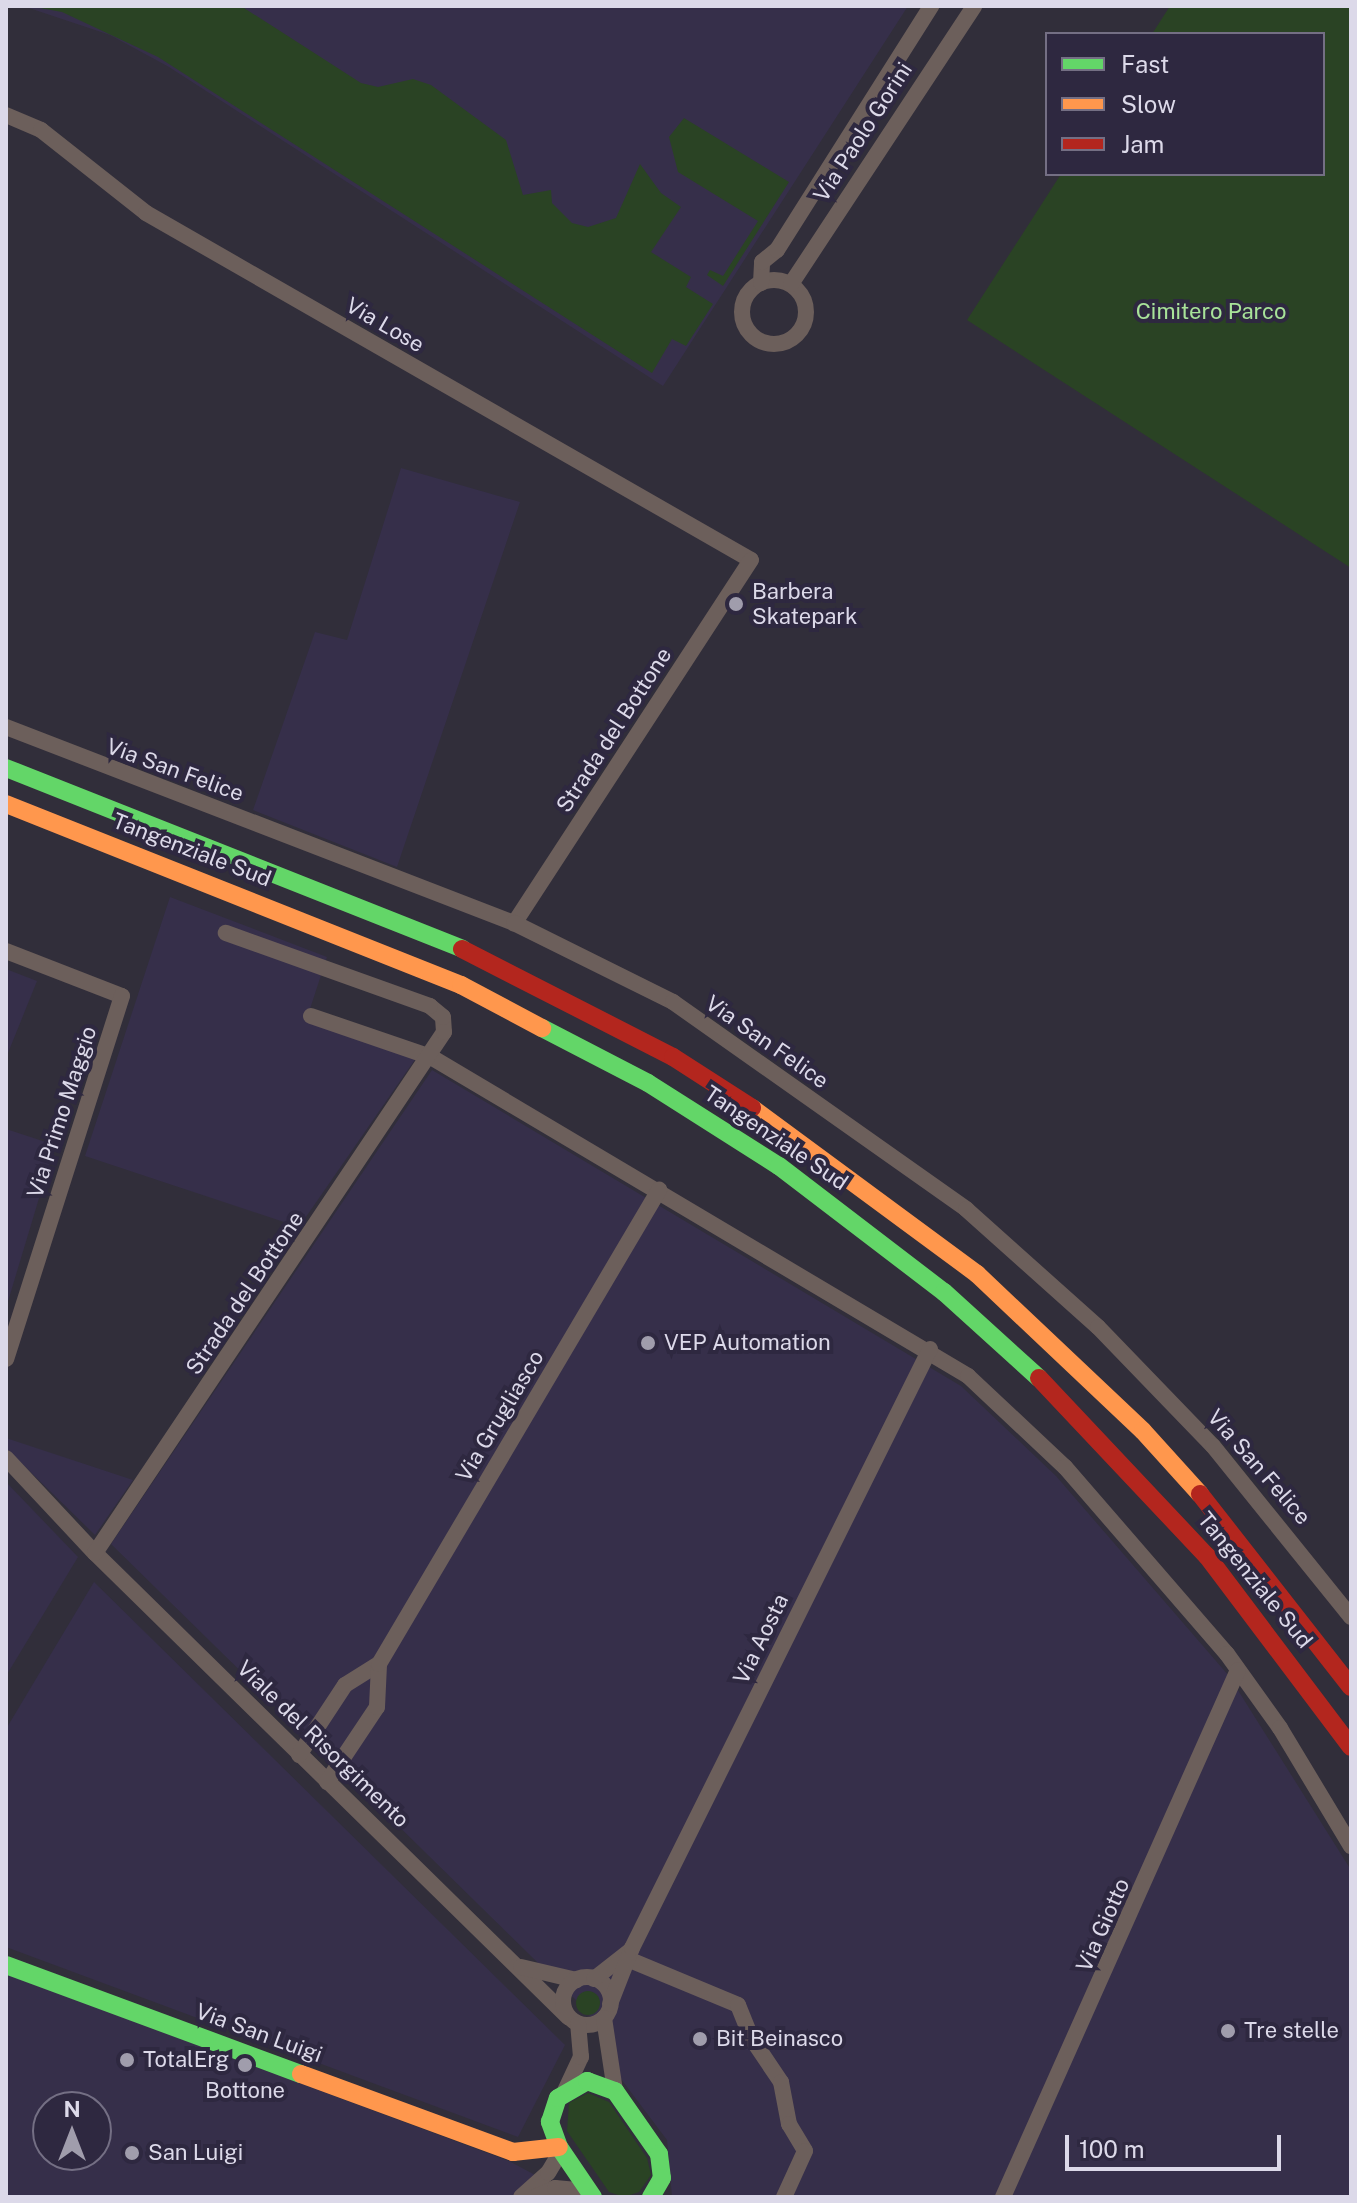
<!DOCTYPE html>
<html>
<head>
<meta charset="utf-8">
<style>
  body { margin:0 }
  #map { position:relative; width:1357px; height:2203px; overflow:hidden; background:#312e3a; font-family:"Public Sans",sans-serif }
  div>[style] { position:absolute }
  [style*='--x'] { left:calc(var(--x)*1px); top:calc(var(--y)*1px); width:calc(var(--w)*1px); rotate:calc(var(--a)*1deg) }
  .built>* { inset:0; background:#362f4a }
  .green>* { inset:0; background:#2a4324 }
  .round { border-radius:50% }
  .street>* { height:16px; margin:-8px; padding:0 8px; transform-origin:8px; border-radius:8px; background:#6c5f5b }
  .street>.ring { margin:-8px; padding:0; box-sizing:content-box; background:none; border:16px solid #6c5f5b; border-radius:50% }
  .fast>* { height:18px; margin:-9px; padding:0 9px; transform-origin:9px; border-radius:9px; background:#63d668 }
  .slow>* { height:18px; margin:-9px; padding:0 9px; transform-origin:9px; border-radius:9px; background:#ff974d }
  .jam>* { height:18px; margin:-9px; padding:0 9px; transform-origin:9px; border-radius:9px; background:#b3261e }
  .dots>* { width:22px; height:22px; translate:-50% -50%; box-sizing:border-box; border:4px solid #2e2840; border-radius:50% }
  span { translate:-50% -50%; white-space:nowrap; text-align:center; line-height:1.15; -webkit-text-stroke:8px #2e2840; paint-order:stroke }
  .street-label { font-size:22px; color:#dcd9e9 }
  .park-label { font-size:22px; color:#a8e399 }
  .poi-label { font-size:22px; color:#dcd9e9 }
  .left { translate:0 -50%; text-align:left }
  .frame { position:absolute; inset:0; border:8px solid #dcd9e9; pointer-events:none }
  .legend { position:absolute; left:1045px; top:32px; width:280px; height:144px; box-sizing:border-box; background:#2e2840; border:2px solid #746f84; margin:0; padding:10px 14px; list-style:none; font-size:24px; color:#dcd9e9 }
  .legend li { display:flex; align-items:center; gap:16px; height:40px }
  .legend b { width:40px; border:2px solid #746f84 }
  .north { position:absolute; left:32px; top:2091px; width:80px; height:80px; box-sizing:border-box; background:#2e2840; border:2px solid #746f84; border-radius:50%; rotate:0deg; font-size:22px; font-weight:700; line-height:32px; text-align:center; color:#dcd9e9 }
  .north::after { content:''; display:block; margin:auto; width:28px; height:36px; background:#a09dac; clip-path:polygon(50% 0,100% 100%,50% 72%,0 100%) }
  .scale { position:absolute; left:1065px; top:2135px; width:216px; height:36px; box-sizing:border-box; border:4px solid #dcd9e9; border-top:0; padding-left:10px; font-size:24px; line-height:28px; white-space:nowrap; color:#dcd9e9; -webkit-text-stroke:6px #2e2840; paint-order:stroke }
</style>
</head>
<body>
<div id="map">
  <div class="built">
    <div style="clip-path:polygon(23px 6px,908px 6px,663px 386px,169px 67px,110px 35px)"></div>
    <div style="clip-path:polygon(401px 468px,520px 502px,397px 867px,253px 810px,315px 632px,347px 640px)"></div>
    <div style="clip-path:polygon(170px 897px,327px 957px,306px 1021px,416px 1058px,299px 1227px,85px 1156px)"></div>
    <div style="clip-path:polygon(6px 969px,37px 981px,6px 1058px)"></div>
    <div style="clip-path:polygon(432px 1070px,961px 1386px,1056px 1476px,1229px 1676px,1351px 1870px,1351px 2197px,672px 2197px,667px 2140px,621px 2079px,599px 2028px,583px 2007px,111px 1544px)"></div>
    <div style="clip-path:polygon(6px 1129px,55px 1145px,6px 1308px)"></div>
    <div style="clip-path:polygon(6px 1437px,9px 1439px,133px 1480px,95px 1535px,6px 1448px)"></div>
    <div style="clip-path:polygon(6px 1482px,78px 1557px,6px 1676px)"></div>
    <div style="clip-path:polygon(94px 1582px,565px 2045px,518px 2137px,6px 1947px,6px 1729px)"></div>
    <div style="clip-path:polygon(evenodd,6px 1974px,509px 2161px,576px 2197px,6px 2197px,6px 1974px,48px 2107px,96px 2107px,96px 2155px,48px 2155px,48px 2107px)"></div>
  </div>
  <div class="green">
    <div style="clip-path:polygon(29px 6px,241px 6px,361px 83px,378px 87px,413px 79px,431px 85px,506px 140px,523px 195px,551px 190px,552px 203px,572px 223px,588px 227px,616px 218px,640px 164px,661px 193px,681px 207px,651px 252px,691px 277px,686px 287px,713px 304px,686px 346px,672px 339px,652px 373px,158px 57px,62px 12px)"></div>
    <div style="clip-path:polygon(1170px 6px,1351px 6px,1351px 568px,967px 320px,1061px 174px,1323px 174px,1323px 34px,1152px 34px)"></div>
    <div style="clip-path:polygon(684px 118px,789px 182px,723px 286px,707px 275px,710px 270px,723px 276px,758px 221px,678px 172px,669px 137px)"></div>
    <div class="round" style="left:576px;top:1991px;width:24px;height:24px"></div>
    <div style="clip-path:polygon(588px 2093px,609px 2102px,647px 2158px,651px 2175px,639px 2192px,624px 2197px,609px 2192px,567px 2131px,569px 2103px)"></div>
  </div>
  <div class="street">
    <div style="--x:6;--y:115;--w:38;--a:23"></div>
    <div style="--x:41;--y:130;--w:134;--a:38.3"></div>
    <div style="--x:146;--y:213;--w:697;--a:29.84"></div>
    <div style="--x:751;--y:560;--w:434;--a:123.1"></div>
    <div class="ring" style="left:742px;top:280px;width:48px;height:48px"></div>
    <div style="--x:761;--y:283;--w:21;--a:-87"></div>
    <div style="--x:762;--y:262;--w:19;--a:-39"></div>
    <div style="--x:777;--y:250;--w:289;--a:-57.7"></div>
    <div style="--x:791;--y:284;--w:333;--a:-56.6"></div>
    <div style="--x:6;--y:727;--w:544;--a:21.1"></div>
    <div style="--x:514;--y:923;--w:178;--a:26.4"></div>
    <div style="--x:673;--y:1002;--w:359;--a:35.2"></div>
    <div style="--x:966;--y:1209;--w:177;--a:41.8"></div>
    <div style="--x:1098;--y:1327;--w:165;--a:46"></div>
    <div style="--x:1213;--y:1446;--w:220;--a:51.1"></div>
    <div style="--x:6;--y:951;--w:124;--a:21.2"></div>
    <div style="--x:122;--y:996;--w:381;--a:107.7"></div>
    <div style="--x:311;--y:1016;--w:127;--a:18.9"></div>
    <div style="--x:431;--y:1057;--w:625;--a:30.71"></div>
    <div style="--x:968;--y:1376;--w:133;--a:43.2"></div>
    <div style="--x:1065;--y:1467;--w:247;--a:49.1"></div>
    <div style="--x:1227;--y:1654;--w:91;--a:54.4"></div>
    <div style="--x:1280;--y:1728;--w:138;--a:59"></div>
    <div style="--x:6;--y:1458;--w:130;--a:46.9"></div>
    <div style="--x:95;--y:1553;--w:663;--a:44.45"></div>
    <div style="--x:95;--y:1553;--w:627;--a:-56.18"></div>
    <div style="--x:444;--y:1032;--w:15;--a:-94"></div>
    <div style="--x:443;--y:1017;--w:17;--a:-140"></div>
    <div style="--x:430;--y:1006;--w:217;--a:-160.3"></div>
    <div style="--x:299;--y:1755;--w:84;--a:-56.7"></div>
    <div style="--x:345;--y:1685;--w:40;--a:-32"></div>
    <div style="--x:327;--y:1782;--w:90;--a:-56.3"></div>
    <div style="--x:377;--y:1707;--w:43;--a:-87.3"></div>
    <div style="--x:379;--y:1664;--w:551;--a:-59.43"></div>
    <div style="--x:630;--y:1960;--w:117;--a:22.6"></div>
    <div style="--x:738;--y:2005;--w:37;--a:68"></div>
    <div style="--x:752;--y:2039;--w:52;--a:56"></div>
    <div style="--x:781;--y:2082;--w:43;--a:79.2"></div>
    <div style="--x:789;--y:2124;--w:31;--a:59"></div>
    <div style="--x:805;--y:2151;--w:51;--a:114.5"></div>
    <div style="--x:521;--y:1967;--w:57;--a:13.3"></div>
    <div class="ring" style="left:563px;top:1977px;width:32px;height:32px"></div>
    <div style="--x:594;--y:1979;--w:47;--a:-38.1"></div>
    <div style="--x:610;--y:2004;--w:60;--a:-68.6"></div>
    <div style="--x:632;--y:1948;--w:669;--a:-63.55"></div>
    <div style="--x:604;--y:2018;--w:74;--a:81.4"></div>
    <div style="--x:565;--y:2091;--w:38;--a:-65"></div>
    <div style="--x:581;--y:2057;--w:33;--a:-95"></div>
    <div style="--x:521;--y:2197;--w:36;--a:-42"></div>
    <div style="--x:548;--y:2173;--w:26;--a:-59"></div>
    <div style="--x:535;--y:2197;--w:22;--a:-24"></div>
    <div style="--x:555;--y:2188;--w:33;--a:5"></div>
    <div style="--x:1003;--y:2197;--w:577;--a:-65.97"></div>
  </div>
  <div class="fast">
    <div style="--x:6;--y:768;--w:491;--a:21.6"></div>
    <div style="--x:542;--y:1028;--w:119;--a:27.4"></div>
    <div style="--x:648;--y:1083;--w:155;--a:32.4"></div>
    <div style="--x:779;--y:1166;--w:208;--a:37.4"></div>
    <div style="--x:944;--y:1292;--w:128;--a:42.2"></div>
    <div style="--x:6;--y:1965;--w:314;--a:20.3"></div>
    <div style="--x:593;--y:2197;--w:60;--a:-124.2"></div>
    <div style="--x:559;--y:2147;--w:27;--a:-110"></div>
    <div style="--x:550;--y:2122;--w:25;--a:-72"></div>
    <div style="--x:558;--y:2098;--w:34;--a:-30"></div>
    <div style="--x:587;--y:2081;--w:30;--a:20"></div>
    <div style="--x:615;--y:2091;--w:77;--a:55.1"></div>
    <div style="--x:659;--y:2154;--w:24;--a:83"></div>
    <div style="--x:662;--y:2178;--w:22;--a:120"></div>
  </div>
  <div class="slow">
    <div style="--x:6;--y:804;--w:490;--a:21.7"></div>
    <div style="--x:461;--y:985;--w:92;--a:28"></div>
    <div style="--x:752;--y:1108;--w:280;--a:36.4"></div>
    <div style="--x:977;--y:1274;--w:228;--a:43.4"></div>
    <div style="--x:1143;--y:1431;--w:85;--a:47.9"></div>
    <div style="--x:301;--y:2074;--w:226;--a:20.2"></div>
    <div style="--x:513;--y:2152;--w:46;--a:-6.2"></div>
  </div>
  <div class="jam">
    <div style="--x:462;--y:949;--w:237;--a:27.1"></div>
    <div style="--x:673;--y:1057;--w:94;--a:32.8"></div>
    <div style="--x:1039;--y:1378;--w:245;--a:46.7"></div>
    <div style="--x:1207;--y:1556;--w:239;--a:53"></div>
    <div style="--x:1200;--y:1494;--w:245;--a:52"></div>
  </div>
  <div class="dots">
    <div style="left:736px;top:604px;background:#a09dac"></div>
    <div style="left:648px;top:1343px;background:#a09dac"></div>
    <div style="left:1228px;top:2031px;background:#a09dac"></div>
    <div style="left:700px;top:2039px;background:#a09dac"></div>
    <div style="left:127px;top:2060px;background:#a09dac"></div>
    <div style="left:245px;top:2065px;background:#a09dac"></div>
    <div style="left:132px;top:2153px;background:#a09dac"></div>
  </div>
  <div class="street-label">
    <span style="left:863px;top:132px;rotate:-57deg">Via Paolo Gorini</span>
    <span style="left:385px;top:325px;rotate:30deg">Via Lose</span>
    <span style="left:614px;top:730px;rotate:-57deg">Strada del Bottone</span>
    <span style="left:175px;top:770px;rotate:20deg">Via San Felice</span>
    <span style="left:192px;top:850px;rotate:21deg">Tangenziale Sud</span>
    <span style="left:767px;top:1042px;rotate:35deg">Via San Felice</span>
    <span style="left:62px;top:1112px;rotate:-72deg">Via Primo Maggio</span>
    <span style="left:776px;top:1138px;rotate:34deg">Tangenziale Sud</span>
    <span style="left:245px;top:1293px;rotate:-56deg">Strada del Bottone</span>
    <span style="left:500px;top:1416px;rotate:-59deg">Via Grugliasco</span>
    <span style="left:1259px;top:1467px;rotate:49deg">Via San Felice</span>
    <span style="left:1255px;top:1580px;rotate:51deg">Tangenziale Sud</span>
    <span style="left:761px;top:1639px;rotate:-64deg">Via Aosta</span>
    <span style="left:323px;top:1744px;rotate:44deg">Viale del Risorgimento</span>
    <span style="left:1103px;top:1925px;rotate:-66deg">Via Giotto</span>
    <span style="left:259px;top:2033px;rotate:20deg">Via San Luigi</span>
  </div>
  <div class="park-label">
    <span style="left:1211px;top:312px">Cimitero Parco</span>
  </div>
  <div class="poi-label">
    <span class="left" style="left:752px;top:604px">Barbera<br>Skatepark</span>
    <span class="left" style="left:664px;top:1343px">VEP Automation</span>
    <span class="left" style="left:1244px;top:2031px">Tre stelle</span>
    <span class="left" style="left:716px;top:2039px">Bit Beinasco</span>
    <span class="left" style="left:143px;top:2060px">TotalErg</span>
    <span style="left:245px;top:2091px">Bottone</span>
    <span class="left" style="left:148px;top:2153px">San Luigi</span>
  </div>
  <div class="frame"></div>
  <ul class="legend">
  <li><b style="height:10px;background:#63d668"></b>Fast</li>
  <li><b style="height:10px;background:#ff974d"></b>Slow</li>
  <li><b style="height:10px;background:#b3261e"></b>Jam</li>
  </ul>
  <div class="north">N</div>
  <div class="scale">100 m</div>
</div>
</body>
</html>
